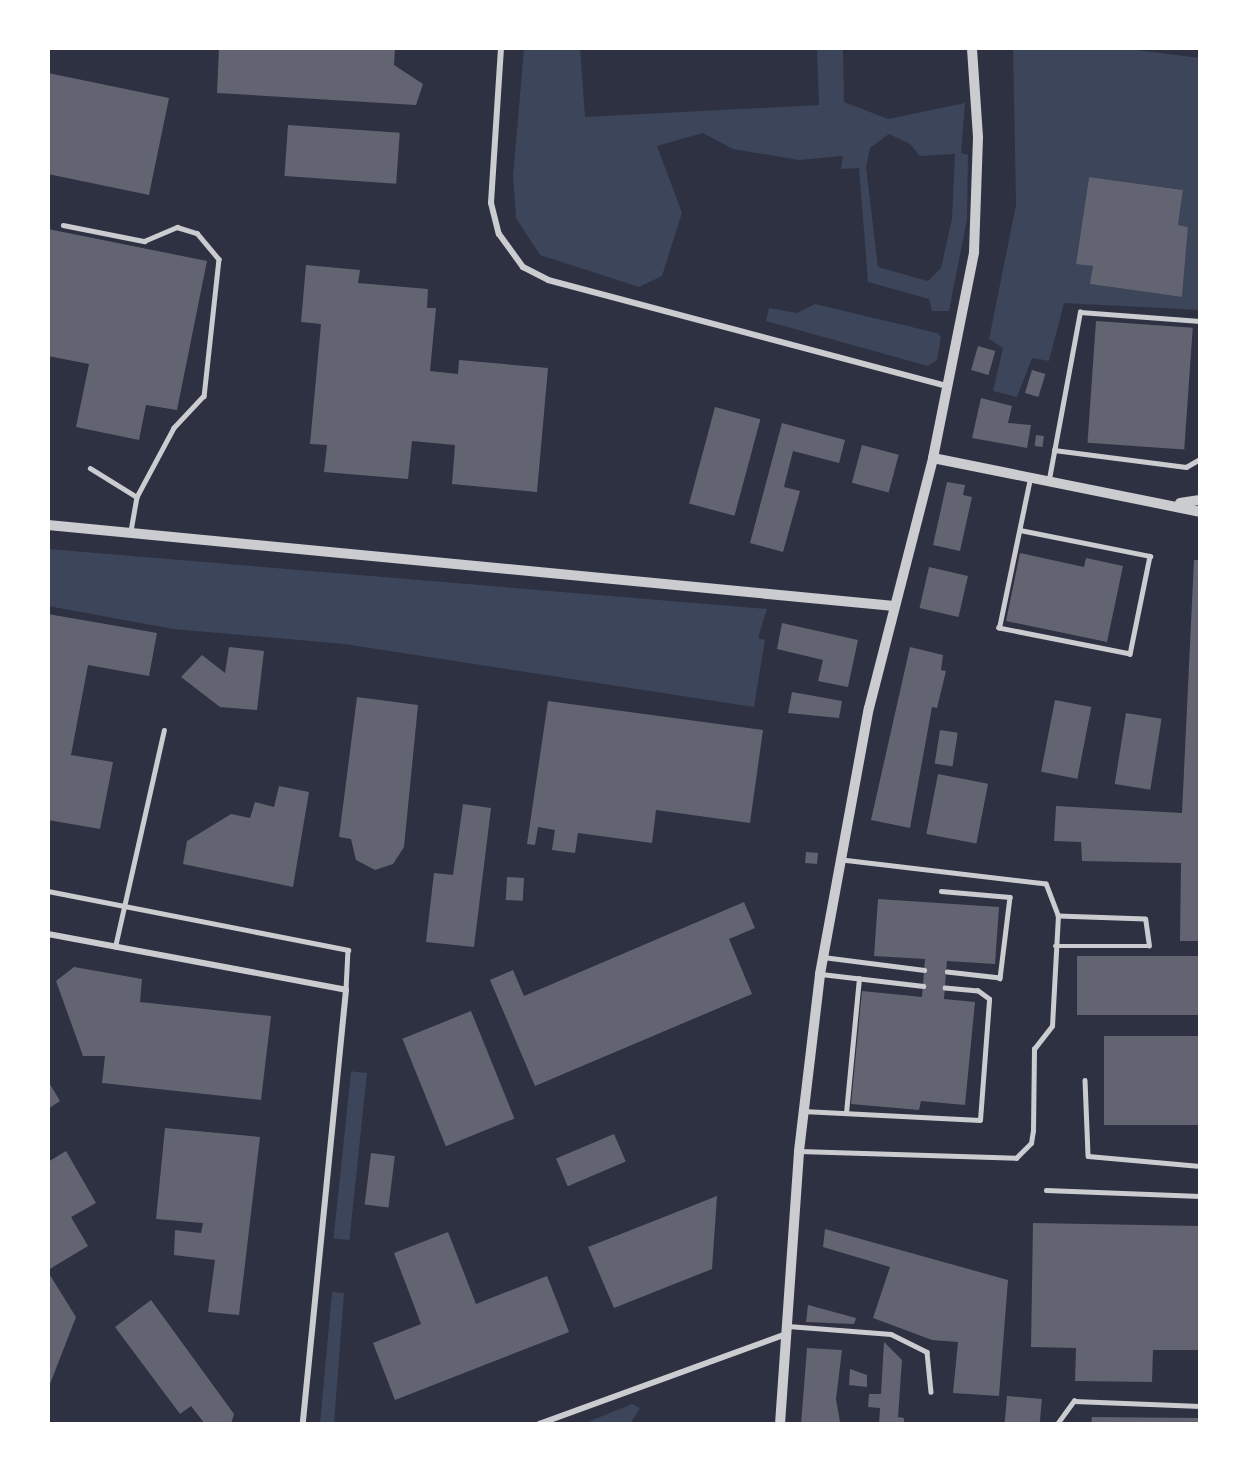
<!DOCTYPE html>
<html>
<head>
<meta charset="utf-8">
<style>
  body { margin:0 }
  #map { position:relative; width:1248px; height:1472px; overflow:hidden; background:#2d3142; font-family:"Zilla Slab",serif }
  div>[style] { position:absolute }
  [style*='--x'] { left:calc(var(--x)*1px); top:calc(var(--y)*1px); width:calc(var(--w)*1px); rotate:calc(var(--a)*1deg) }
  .green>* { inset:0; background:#3c4559; transform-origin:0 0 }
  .building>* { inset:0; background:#626471; transform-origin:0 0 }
  .service>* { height:4.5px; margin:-2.25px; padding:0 2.25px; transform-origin:2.25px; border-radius:2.25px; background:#caccd0 }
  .minor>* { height:6px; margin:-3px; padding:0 3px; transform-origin:3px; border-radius:3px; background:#caccd0 }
  .tertiary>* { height:10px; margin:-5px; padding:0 5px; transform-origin:5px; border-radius:5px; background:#caccd0 }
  span { translate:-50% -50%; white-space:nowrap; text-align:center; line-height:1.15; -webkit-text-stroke:4.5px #fff; paint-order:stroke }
  .frame { position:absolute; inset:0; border:50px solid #fff; pointer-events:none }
</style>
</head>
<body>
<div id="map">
  <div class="green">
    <div style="clip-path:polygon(evenodd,524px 48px,580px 48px,585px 117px,819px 105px,817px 48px,843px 48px,844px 102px,888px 119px,965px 103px,961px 153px,968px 155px,967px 219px,949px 311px,932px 311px,929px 299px,868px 282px,859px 168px,841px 169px,843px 156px,799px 160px,733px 149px,703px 133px,657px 146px,682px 213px,662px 276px,639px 287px,540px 255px,516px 218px,513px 177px,524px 48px,889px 134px,910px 144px,920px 156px,955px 154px,952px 219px,941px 268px,928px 281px,878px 267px,866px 167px,870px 148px,889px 134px)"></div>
    <div style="clip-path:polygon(evenodd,1013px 48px,1121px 48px,1200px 58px,1200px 310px,1064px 303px,1049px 361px,1032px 358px,1017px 397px,993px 391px,1003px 348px,989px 339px,1016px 205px,1013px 48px,1089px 177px,1183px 190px,1178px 225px,1188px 227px,1182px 297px,1091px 284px,1093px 266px,1076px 263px,1089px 177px)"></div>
    <div style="clip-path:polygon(815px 304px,937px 333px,941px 337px,937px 360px,928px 366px,766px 321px,769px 308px,797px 313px)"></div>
    <div style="clip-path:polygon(48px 549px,767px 609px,758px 638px,765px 640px,754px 707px,344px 644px,173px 629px,48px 606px)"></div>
    <div style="left:367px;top:1073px;width:168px;height:16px;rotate:96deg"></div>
    <div style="clip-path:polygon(332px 1292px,344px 1293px,334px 1424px,320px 1424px)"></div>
    <div style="clip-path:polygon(632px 1404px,640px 1408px,630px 1424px,583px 1424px)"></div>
  </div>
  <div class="building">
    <div style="clip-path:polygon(219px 48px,395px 48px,394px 65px,423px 84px,416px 105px,217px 93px)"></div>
    <div style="clip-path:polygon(48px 73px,169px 98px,149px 195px,48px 174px)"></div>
    <div style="left:288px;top:125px;width:112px;height:51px;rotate:4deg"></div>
    <div style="clip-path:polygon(1089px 177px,1183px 190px,1178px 225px,1188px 227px,1182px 297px,1090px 284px,1093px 266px,1076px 264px)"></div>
    <div style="clip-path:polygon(48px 229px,207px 261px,177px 410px,146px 405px,139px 440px,76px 427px,89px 364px,48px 356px)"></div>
    <div style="clip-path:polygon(306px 265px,360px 270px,358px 283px,428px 289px,427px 308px,436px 308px,430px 371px,458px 374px,459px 360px,548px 368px,537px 492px,452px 484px,455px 445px,412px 441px,408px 479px,324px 472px,327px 445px,310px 444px,321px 324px,301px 322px)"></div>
    <div style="left:1096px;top:321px;width:97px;height:122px;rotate:4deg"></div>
    <div style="left:978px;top:346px;width:18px;height:25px;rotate:16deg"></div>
    <div style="left:1032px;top:370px;width:14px;height:24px;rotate:17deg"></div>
    <div style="clip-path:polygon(981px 398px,1012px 406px,1008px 423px,1031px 425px,1027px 448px,972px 438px)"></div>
    <div style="left:715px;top:407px;width:47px;height:100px;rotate:15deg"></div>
    <div style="clip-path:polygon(782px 423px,845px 440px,839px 463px,793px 451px,784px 487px,800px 491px,783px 552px,750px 543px)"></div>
    <div style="left:1036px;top:435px;width:8px;height:11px;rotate:7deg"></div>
    <div style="left:862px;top:445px;width:38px;height:39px;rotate:15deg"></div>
    <div style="clip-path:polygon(947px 482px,965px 485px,963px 495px,972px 497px,960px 551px,933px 545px)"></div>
    <div style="clip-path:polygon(1020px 553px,1084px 567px,1086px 558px,1123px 566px,1107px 642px,1006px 621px)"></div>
    <div style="clip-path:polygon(1194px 560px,1200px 560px,1200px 941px,1180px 941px,1181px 863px,1082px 861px,1081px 842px,1054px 841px,1056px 806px,1182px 813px)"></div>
    <div style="left:929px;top:567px;width:40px;height:42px;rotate:13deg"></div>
    <div style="clip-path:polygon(48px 614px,157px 633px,149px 676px,88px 665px,71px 755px,113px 762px,100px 829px,48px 820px)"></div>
    <div style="clip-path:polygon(782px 623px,858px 640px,848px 687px,818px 681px,823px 660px,777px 649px)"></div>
    <div style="clip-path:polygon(229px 647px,264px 651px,257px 710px,220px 707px,181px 677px,202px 655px,225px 673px)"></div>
    <div style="clip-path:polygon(910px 647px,943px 655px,941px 670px,946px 671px,937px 708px,932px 707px,910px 828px,871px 820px)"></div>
    <div style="clip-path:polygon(792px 692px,842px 701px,839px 718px,788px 713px)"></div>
    <div style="clip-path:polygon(357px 697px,418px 705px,404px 847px,393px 864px,375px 870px,356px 860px,351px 839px,339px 837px)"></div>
    <div style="left:1055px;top:700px;width:37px;height:73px;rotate:11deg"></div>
    <div style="clip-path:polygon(548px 701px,763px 730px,750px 823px,656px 810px,652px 843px,578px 833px,575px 853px,552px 850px,555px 830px,538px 827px,535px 845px,527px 844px)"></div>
    <div style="left:1126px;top:713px;width:36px;height:72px;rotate:9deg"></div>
    <div style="left:940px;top:730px;width:18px;height:34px;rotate:9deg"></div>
    <div style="left:938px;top:774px;width:51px;height:61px;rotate:11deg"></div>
    <div style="clip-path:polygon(279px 786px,309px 792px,293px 887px,183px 864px,187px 841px,231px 814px,250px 818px,255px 802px,274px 807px)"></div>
    <div style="clip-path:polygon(463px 804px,491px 808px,474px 947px,426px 942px,434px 873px,453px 875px)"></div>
    <div style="left:806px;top:852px;width:12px;height:11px;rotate:5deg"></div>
    <div style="left:507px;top:877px;width:17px;height:23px;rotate:3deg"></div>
    <div style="clip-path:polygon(878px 899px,999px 907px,995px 964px,947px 961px,944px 999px,975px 1002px,965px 1105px,921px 1101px,919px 1110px,851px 1104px,862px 991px,922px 997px,925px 959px,874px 956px)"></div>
    <div style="clip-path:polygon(744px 902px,755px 928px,729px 939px,752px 994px,535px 1086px,490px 980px,513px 970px,524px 996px)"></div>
    <div style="left:1200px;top:956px;width:59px;height:123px;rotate:90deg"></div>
    <div style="clip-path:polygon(74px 967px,142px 979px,140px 1002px,271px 1016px,261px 1100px,102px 1083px,105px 1056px,83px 1056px,56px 981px)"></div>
    <div style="left:471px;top:1011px;width:116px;height:74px;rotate:68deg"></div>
    <div style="left:1200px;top:1036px;width:89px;height:96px;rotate:90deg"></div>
    <div style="clip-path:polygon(48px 1081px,60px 1101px,48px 1109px)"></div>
    <div style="clip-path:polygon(165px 1128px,260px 1137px,239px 1315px,208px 1312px,215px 1260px,174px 1255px,175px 1230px,201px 1233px,203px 1223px,156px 1219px)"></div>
    <div style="left:614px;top:1134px;width:30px;height:63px;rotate:67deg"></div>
    <div style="clip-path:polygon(66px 1151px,96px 1203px,71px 1217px,88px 1246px,48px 1270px,48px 1162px)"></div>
    <div style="left:371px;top:1153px;width:24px;height:52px;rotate:7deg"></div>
    <div style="clip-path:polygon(717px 1196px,712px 1269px,614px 1308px,588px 1247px)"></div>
    <div style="clip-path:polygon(1033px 1223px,1200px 1226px,1200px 1350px,1153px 1350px,1152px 1382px,1075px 1381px,1076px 1348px,1031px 1347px)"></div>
    <div style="clip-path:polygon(825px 1229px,1008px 1280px,999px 1396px,953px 1393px,958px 1342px,932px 1340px,873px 1318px,890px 1267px,823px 1247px)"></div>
    <div style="clip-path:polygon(448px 1232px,476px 1304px,547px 1276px,569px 1332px,395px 1400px,373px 1343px,421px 1324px,394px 1253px)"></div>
    <div style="clip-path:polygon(48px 1272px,76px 1317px,48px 1389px)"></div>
    <div style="clip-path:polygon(151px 1300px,234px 1414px,231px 1424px,205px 1424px,191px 1406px,180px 1414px,115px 1327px)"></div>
    <div style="clip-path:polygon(808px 1305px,856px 1318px,854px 1324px,806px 1322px)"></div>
    <div style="clip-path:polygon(884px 1342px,902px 1360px,898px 1417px,904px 1418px,904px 1424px,879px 1424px,880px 1408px,868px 1407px,869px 1394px,881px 1394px)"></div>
    <div style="clip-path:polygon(807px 1348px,842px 1350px,836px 1399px,840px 1422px,801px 1424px)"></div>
    <div style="clip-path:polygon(850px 1369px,867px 1375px,867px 1387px,849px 1385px)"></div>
    <div style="left:1007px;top:1396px;width:35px;height:28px;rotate:5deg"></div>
    <div style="clip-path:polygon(1092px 1417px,1200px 1418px,1200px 1424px,1091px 1424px)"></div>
  </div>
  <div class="service">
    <div style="--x:63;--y:225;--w:83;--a:11.2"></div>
    <div style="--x:144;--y:241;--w:36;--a:-23"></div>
    <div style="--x:177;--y:227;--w:21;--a:17"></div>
    <div style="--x:197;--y:233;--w:34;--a:50"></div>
    <div style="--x:219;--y:259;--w:138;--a:96.2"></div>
    <div style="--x:204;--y:396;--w:44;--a:133.2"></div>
    <div style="--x:174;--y:428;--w:78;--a:118.2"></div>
    <div style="--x:137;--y:497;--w:36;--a:100"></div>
    <div style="--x:1054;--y:450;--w:133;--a:7.3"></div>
    <div style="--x:1186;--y:467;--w:16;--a:-30"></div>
    <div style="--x:90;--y:468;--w:55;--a:31.7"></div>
    <div style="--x:1049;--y:479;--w:170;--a:-79.5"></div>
    <div style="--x:1080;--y:312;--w:120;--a:4.3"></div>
    <div style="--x:1020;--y:530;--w:133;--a:11.3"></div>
    <div style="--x:1150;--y:556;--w:100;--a:101.5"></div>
    <div style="--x:1130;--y:654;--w:134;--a:-168.8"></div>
    <div style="--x:999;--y:628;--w:153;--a:-78.3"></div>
    <div style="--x:48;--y:891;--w:306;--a:11.1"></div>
    <div style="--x:348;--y:950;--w:40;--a:92.9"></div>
    <div style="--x:941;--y:891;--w:69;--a:5"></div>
    <div style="--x:1010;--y:897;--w:82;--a:97"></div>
    <div style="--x:1000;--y:978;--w:53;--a:-173.5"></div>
    <div style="--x:1055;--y:946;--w:94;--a:0"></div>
    <div style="--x:1149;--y:946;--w:27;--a:-98"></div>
    <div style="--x:1145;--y:919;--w:87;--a:-178"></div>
    <div style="--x:115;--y:947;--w:222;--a:-77.3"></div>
    <div style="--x:823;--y:957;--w:102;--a:7.3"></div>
    <div style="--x:821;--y:974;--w:103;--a:6.7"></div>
    <div style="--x:1085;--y:1080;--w:76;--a:87.7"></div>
    <div style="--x:1088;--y:1156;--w:112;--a:5.1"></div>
    <div style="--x:803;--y:1111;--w:177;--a:2.9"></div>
    <div style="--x:980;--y:1120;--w:121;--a:-85.7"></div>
    <div style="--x:989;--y:999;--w:14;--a:-144"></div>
    <div style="--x:978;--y:991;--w:33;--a:-175"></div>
    <div style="--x:846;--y:1113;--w:135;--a:-84.5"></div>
    <div style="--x:799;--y:1151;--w:217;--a:1.8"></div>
    <div style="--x:1016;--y:1158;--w:21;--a:-45"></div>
    <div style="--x:1031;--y:1143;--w:12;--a:-81"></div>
    <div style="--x:1033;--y:1131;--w:82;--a:-89.3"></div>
    <div style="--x:1034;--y:1049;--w:29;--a:-52"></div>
    <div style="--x:1052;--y:1026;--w:110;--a:-86.9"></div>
    <div style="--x:1058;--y:916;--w:34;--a:-111"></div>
    <div style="--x:1046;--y:884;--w:205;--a:-173.3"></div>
    <div style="--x:1046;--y:1190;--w:154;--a:2.2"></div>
    <div style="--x:788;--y:1326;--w:103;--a:4.4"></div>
    <div style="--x:891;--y:1334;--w:40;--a:26.6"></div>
    <div style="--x:927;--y:1352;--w:40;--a:84.3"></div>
    <div style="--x:1057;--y:1424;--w:29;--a:-54"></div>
    <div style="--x:1074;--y:1401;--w:126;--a:2.3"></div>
  </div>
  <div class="minor">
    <div style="--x:501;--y:48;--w:155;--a:93.7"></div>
    <div style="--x:491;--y:203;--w:32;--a:76"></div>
    <div style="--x:499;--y:234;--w:41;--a:54"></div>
    <div style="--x:523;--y:267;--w:28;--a:27"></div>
    <div style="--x:548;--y:280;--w:413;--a:14.9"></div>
    <div style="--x:48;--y:934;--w:303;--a:10.6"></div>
    <div style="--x:346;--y:990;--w:436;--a:95.7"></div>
    <div style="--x:539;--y:1424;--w:263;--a:-20"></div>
  </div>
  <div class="tertiary">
    <div style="--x:933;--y:458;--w:272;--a:11.4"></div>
    <div style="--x:1180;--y:503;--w:20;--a:-9"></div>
    <div style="--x:48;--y:525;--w:850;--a:5.47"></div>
    <div style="--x:780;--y:1424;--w:274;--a:-86"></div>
    <div style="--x:799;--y:1151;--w:178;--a:-83.2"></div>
    <div style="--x:820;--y:974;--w:270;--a:-79.6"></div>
    <div style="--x:869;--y:708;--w:258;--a:-75.6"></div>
    <div style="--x:933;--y:458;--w:210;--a:-78.7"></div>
    <div style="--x:974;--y:252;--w:115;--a:-88"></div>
    <div style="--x:978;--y:137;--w:89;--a:-93.9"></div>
  </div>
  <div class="frame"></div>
</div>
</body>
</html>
